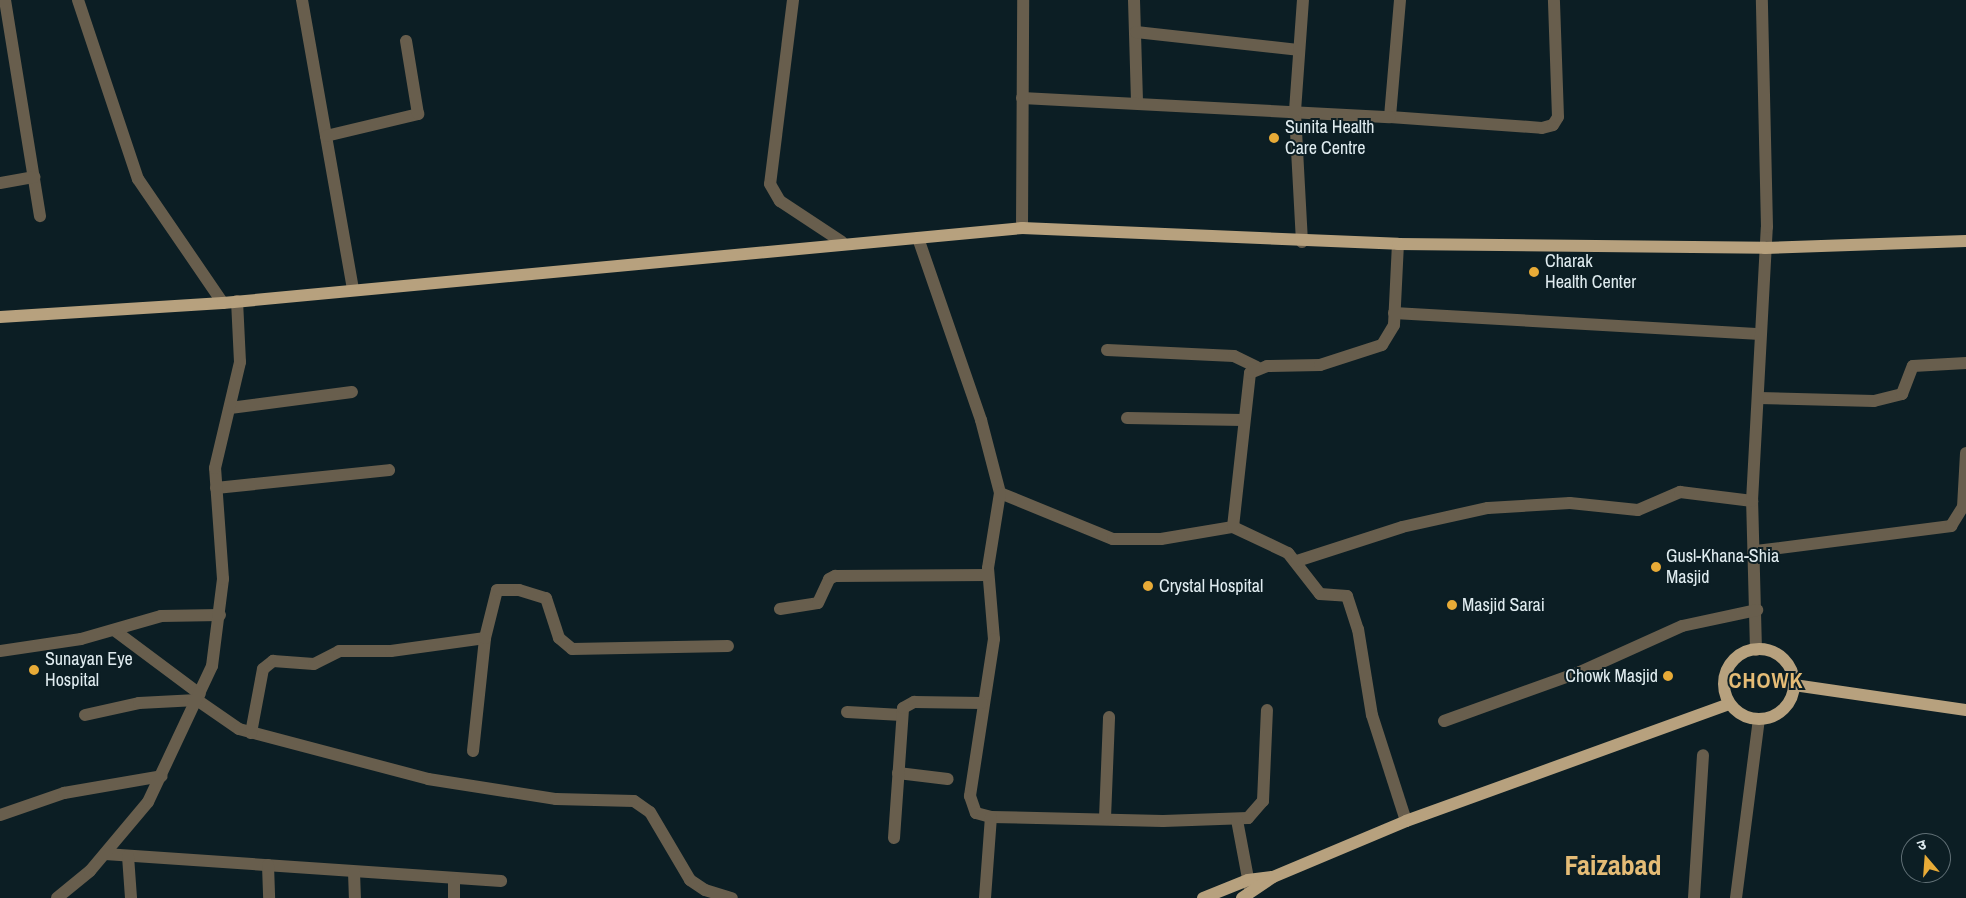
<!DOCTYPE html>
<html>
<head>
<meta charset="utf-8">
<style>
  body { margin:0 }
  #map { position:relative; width:1966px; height:898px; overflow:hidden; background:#0c1e24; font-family:"Archivo Narrow","Noto Sans Devanagari",sans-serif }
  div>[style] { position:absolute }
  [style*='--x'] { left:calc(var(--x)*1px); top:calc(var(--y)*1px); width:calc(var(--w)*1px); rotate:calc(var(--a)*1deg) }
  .minor>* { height:12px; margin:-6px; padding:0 6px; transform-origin:6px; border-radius:6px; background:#685e4d }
  .major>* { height:12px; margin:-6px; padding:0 6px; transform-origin:6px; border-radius:6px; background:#b7a17e }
  .major>.ring { margin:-6px; padding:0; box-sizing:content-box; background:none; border:12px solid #b7a17e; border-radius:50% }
  .dots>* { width:14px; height:14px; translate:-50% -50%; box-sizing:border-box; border:2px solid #0c1e24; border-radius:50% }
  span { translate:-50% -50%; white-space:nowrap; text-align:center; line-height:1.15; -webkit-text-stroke:4px #0c1e24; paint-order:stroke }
  .poi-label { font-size:18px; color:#e0ecf0 }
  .left { translate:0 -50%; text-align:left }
  .right { translate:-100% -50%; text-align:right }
  .district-label { font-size:22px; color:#e5bc76; font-weight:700; letter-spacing:1px }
  .town-label { font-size:28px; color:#e5bc76; font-weight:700 }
  .north { position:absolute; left:1901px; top:833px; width:50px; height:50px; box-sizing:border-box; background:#0c1e24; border:1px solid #617076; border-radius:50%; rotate:342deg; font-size:14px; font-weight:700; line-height:20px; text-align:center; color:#e0ecf0 }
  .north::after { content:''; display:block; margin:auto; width:18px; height:22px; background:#e8ab37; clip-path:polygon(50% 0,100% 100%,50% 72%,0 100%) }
</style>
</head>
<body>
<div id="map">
  <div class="minor">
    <div style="--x:5;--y:0;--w:219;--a:80.8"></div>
    <div style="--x:78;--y:0;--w:189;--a:71.5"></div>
    <div style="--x:138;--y:179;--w:150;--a:55.6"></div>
    <div style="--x:302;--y:0;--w:294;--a:80"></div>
    <div style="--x:793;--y:0;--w:185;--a:97.1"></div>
    <div style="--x:770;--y:184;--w:20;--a:60"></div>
    <div style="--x:780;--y:201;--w:74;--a:33.5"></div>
    <div style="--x:1134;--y:0;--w:102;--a:88.3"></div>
    <div style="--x:1400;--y:0;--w:117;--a:94.9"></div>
    <div style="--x:1390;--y:117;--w:152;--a:4.1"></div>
    <div style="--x:1542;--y:128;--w:11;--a:-15"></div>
    <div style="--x:1553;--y:125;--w:9;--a:-58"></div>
    <div style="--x:1558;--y:117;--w:117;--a:-92"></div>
    <div style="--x:1136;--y:32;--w:163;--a:6.3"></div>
    <div style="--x:1022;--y:98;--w:368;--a:3"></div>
    <div style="--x:326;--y:136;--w:95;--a:-13.4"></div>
    <div style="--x:418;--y:114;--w:74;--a:-99.3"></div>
    <div style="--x:0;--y:183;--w:35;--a:-10"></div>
    <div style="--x:1022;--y:228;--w:228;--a:-89.7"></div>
    <div style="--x:918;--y:238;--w:193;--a:70.9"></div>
    <div style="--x:981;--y:420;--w:75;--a:75.4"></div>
    <div style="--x:1000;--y:493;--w:122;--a:22.2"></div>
    <div style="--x:1113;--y:539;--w:48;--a:0"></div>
    <div style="--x:1161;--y:539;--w:73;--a:-9.5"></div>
    <div style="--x:1233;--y:527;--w:61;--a:25.3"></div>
    <div style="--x:1288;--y:553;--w:52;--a:52"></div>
    <div style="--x:1320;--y:594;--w:27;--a:4"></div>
    <div style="--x:1347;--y:596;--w:35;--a:72"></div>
    <div style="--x:1358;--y:629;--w:87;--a:80.8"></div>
    <div style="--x:1372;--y:715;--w:111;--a:72.2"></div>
    <div style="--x:1302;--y:242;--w:131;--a:-93.1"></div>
    <div style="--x:1295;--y:111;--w:111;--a:-85.9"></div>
    <div style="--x:1394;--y:313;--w:367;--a:3.3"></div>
    <div style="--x:1107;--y:350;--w:127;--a:2.7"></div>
    <div style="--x:1234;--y:356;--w:25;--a:26"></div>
    <div style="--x:1759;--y:398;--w:115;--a:1.5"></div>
    <div style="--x:1874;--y:401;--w:29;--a:-14"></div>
    <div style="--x:1902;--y:394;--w:30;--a:-69"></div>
    <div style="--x:1913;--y:366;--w:53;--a:-3.2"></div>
    <div style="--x:230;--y:408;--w:123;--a:-7.5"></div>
    <div style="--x:1127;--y:418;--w:116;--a:1"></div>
    <div style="--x:216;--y:488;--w:174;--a:-5.9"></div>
    <div style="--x:1000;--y:493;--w:76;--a:99.1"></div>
    <div style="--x:988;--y:568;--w:71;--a:85.2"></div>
    <div style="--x:994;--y:639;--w:159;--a:98.7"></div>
    <div style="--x:970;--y:796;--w:18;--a:71"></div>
    <div style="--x:976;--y:813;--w:16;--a:15"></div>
    <div style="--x:991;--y:817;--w:172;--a:1.3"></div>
    <div style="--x:1163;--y:821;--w:85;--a:-2"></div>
    <div style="--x:1248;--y:818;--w:23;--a:-49"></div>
    <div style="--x:1263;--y:801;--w:91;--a:-87.5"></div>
    <div style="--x:1233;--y:527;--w:155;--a:-83.7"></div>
    <div style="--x:1250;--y:373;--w:18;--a:-22"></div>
    <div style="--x:1267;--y:366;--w:53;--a:-1.1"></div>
    <div style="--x:1320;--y:365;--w:65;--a:-17.9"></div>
    <div style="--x:1382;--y:345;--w:23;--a:-59"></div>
    <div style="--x:1394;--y:325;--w:81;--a:-87.2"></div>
    <div style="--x:1756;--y:551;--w:197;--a:-7.3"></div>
    <div style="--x:1951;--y:526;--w:22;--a:-58"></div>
    <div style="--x:1963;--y:507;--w:54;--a:-86.8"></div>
    <div style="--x:1297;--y:561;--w:110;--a:-17.9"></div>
    <div style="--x:1402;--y:527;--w:88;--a:-12.5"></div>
    <div style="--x:1488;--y:508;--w:82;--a:-3.5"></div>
    <div style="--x:1570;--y:503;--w:68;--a:5.9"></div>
    <div style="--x:1638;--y:510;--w:46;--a:-23.2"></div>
    <div style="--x:1680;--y:492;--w:73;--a:7.1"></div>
    <div style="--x:780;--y:609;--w:38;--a:-9"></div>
    <div style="--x:818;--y:603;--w:26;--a:-65"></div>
    <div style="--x:829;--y:579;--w:7;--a:-27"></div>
    <div style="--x:835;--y:576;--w:153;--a:-0.4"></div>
    <div style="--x:114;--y:630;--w:107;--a:36.7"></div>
    <div style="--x:1756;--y:650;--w:149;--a:-91.5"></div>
    <div style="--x:1752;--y:501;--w:274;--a:-86.9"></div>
    <div style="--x:1767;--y:227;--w:227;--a:-91.3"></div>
    <div style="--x:0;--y:651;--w:82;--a:-8.4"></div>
    <div style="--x:81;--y:639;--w:83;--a:-16"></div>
    <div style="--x:161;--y:616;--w:59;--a:-1"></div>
    <div style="--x:847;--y:712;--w:55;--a:3.1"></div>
    <div style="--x:85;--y:715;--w:55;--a:-12.5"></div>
    <div style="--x:139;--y:703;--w:58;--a:-3"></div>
    <div style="--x:197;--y:700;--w:51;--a:34.6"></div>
    <div style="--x:239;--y:729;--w:196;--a:14.8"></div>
    <div style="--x:428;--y:779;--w:130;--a:8.9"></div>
    <div style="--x:556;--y:799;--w:78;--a:1.5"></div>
    <div style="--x:634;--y:801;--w:19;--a:35"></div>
    <div style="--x:650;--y:812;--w:79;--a:59.5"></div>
    <div style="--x:690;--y:880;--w:18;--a:34"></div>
    <div style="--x:705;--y:890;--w:28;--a:17"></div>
    <div style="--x:1444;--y:721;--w:145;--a:-19.8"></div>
    <div style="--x:1580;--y:672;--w:112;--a:-24.3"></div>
    <div style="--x:1682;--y:626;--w:77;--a:-12"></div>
    <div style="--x:251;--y:733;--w:65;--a:-79.4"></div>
    <div style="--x:263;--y:669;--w:13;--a:-39"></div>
    <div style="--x:273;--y:661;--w:41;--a:4.2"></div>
    <div style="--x:314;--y:664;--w:28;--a:-27"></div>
    <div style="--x:339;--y:651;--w:52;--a:0"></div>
    <div style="--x:391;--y:651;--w:95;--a:-7.9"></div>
    <div style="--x:473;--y:751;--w:114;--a:-83.9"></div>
    <div style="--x:485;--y:638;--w:49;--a:-76"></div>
    <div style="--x:497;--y:590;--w:22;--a:0"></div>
    <div style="--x:519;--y:590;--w:28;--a:17"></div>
    <div style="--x:546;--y:598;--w:42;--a:72"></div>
    <div style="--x:559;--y:638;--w:17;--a:40"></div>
    <div style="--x:572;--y:649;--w:156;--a:-1.1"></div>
    <div style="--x:898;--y:773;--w:50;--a:6.8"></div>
    <div style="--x:0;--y:815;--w:68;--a:-19"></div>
    <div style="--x:64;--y:793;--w:99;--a:-9.8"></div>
    <div style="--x:1105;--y:818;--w:101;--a:-87.7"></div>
    <div style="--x:1237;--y:820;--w:70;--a:79.3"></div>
    <div style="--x:894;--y:838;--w:130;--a:-86"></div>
    <div style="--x:903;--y:708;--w:13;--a:-29"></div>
    <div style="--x:914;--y:702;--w:68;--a:0.8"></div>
    <div style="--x:105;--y:854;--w:397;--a:3.9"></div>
    <div style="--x:128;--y:856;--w:42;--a:85.9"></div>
    <div style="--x:268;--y:865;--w:33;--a:88"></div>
    <div style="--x:354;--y:872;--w:26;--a:88"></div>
    <div style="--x:57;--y:898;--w:43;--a:-39.3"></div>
    <div style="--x:90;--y:871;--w:90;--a:-50"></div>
    <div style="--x:148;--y:802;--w:150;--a:-64.8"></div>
    <div style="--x:212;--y:666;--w:88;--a:-82.8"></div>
    <div style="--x:223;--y:579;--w:111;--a:-94.1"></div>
    <div style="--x:215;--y:468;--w:109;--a:-76.7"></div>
    <div style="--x:240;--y:362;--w:61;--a:-92.8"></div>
    <div style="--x:454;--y:898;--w:19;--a:-90"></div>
    <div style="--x:985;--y:898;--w:81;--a:-85.8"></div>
    <div style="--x:1694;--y:898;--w:143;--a:-86.4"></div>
    <div style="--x:1736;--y:898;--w:180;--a:-82.7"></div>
  </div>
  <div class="major">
    <div style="--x:0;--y:317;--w:223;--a:-3.6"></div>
    <div style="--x:223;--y:303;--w:803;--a:-5.36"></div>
    <div style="--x:1022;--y:228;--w:376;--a:2.4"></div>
    <div style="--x:1398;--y:244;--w:367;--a:0.6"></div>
    <div style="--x:1765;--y:248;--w:201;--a:-2"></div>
    <div class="ring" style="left:1724px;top:649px;width:58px;height:58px"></div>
    <div style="--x:1794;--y:685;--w:174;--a:8.3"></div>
    <div style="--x:1203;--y:898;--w:48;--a:-21.8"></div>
    <div style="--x:1248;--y:880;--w:24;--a:-7"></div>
    <div style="--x:1242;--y:898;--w:37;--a:-34"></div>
    <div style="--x:1273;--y:877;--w:144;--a:-22.8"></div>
    <div style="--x:1406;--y:821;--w:344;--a:-19.9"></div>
  </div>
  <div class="dots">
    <div style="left:1274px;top:138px;background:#e8ab37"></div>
    <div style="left:1534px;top:272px;background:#e8ab37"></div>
    <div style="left:1656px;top:567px;background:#e8ab37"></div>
    <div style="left:1148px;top:586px;background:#e8ab37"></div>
    <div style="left:1452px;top:605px;background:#e8ab37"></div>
    <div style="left:34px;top:670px;background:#e8ab37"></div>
    <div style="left:1668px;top:676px;background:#e8ab37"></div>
  </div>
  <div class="poi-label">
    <span class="left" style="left:1285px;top:138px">Sunita Health<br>Care Centre</span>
    <span class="left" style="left:1545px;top:272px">Charak<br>Health Center</span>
    <span class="left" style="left:1666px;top:567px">Gusl-Khana-Shia<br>Masjid</span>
    <span class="left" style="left:1159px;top:586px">Crystal Hospital</span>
    <span class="left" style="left:1462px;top:605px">Masjid Sarai</span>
    <span class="left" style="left:45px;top:670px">Sunayan Eye<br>Hospital</span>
    <span class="right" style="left:1658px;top:676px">Chowk Masjid</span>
  </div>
  <div class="district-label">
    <span style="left:1766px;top:681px">CHOWK</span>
  </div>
  <div class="town-label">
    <span style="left:1613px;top:865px">Faizabad</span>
  </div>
  <div class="north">उ</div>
</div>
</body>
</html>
